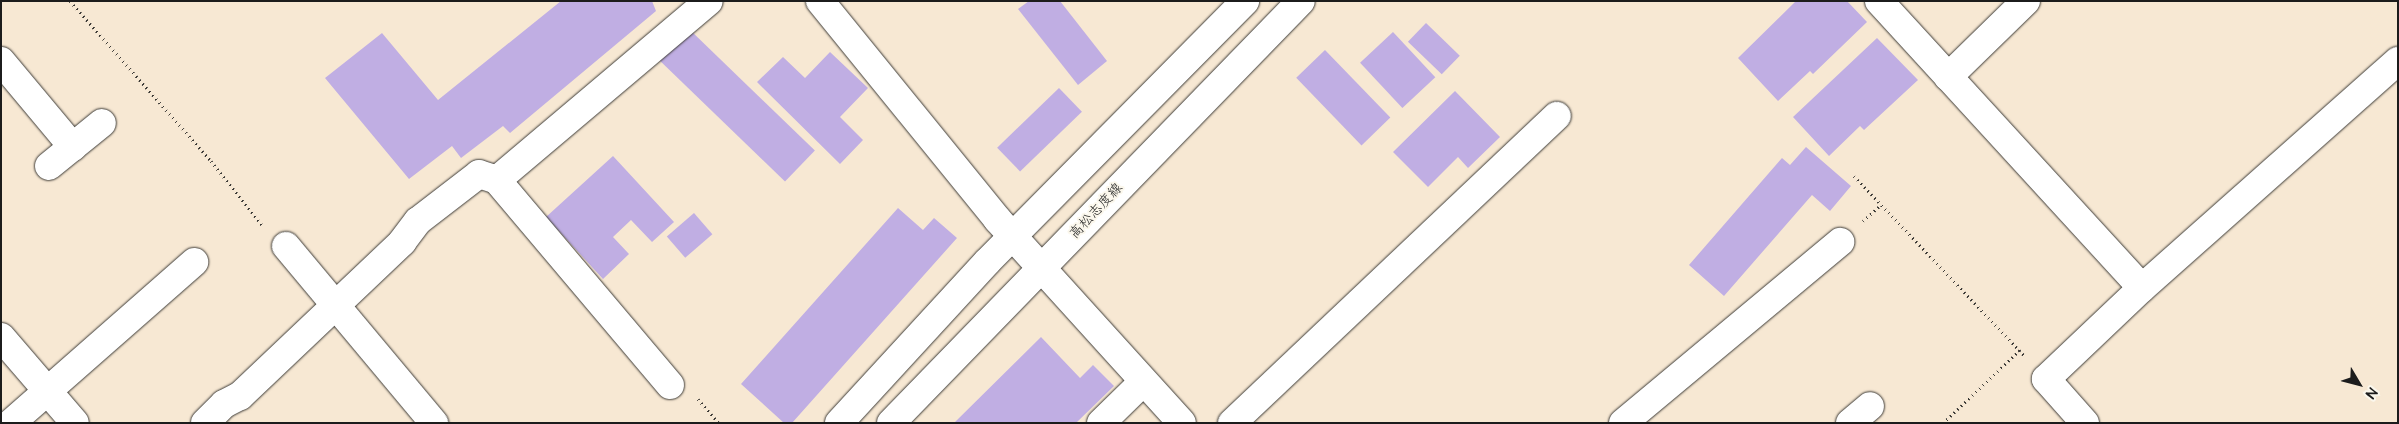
<!DOCTYPE html>
<html>
<head>
<meta charset="utf-8">
<style>
  body { margin:0 }
  #map { position:relative; width:2399px; height:424px; overflow:hidden; background:#f7e8d3; font-family:"Architects Daughter","Klee One",sans-serif }
  div>[style] { position:absolute }
  [style*='--x'] { left:calc(var(--x)*1px); top:calc(var(--y)*1px); width:calc(var(--w)*1px); rotate:calc(var(--a)*1deg) }
  .building>* { inset:0; background:#c0aee3; transform-origin:0 0 }
  .path>* { height:3px; margin-top:-1.5px; transform-origin:0; background:repeating-linear-gradient(90deg,#3d3b37 0 1px,transparent 0 5px) }
  .roads { filter:drop-shadow(0 0 1px #3d3b37) drop-shadow(0 0 1px #3d3b37) }
  .street>* { height:28px; margin:-14px; padding:0 14px; transform-origin:14px; border-radius:14px; background:#fff }
  .secondary>* { height:28px; margin:-14px; padding:0 14px; transform-origin:14px; border-radius:14px; background:#fff }
  span { translate:-50% -50%; white-space:nowrap; text-align:center; line-height:1.15; -webkit-text-stroke:4px #fbf7ec; paint-order:stroke }
  .street-label { font-size:14px; color:#1c1c1c }
  .frame { position:absolute; inset:0; border:2px solid #1c1c1c; pointer-events:none }
  .north { position:absolute; left:2334px; top:359px; width:50px; height:50px; -webkit-text-stroke:4px #fbf7ec; paint-order:stroke; rotate:127deg; font-size:14px; font-weight:700; line-height:20px; text-align:center; color:#1c1c1c }
  .north::after { content:''; display:block; margin:auto; width:18px; height:22px; background:#1c1c1c; clip-path:polygon(50% 0,100% 100%,50% 72%,0 100%) }
</style>
</head>
<body>
<div id="map">
  <div class="building">
    <div style="clip-path:polygon(561px 1px,652px 1px,656px 11px,510px 133px,503px 126px,461px 158px,452px 146px,409px 179px,325px 78px,382px 33px,438px 100px)"></div>
    <div style="clip-path:polygon(1029px 1px,1060px 1px,1107px 61px,1078px 85px,1018px 9px)"></div>
    <div style="clip-path:polygon(1796px 1px,1847px 1px,1867px 22px,1813px 74px,1810px 71px,1778px 101px,1738px 58px)"></div>
    <div style="left:1426px;top:23px;width:47px;height:26px;rotate:44deg"></div>
    <div style="left:689px;top:29px;width:175px;height:43px;rotate:44deg"></div>
    <div style="left:1393px;top:32px;width:62px;height:45px;rotate:47deg"></div>
    <div style="clip-path:polygon(1877px 38px,1918px 80px,1864px 130px,1860px 126px,1829px 156px,1793px 117px)"></div>
    <div style="left:1325px;top:50px;width:94px;height:40px;rotate:46deg"></div>
    <div style="clip-path:polygon(830px 52px,868px 88px,840px 117px,863px 140px,840px 164px,757px 82px,783px 57px,805px 78px)"></div>
    <div style="left:1059px;top:88px;width:33px;height:86px;rotate:46deg"></div>
    <div style="clip-path:polygon(1455px 91px,1500px 137px,1468px 168px,1458px 157px,1428px 187px,1393px 152px)"></div>
    <div style="clip-path:polygon(1806px 147px,1851px 186px,1830px 211px,1812px 195px,1724px 296px,1689px 265px,1782px 158px,1790px 165px)"></div>
    <div style="clip-path:polygon(613px 156px,674px 222px,652px 242px,631px 220px,613px 237px,629px 254px,603px 279px,546px 217px)"></div>
    <div style="clip-path:polygon(898px 208px,923px 230px,934px 218px,957px 238px,792px 423px,784px 423px,741px 384px)"></div>
    <div style="left:694px;top:213px;width:28px;height:36px;rotate:49deg"></div>
    <div style="clip-path:polygon(1041px 337px,1080px 378px,1093px 365px,1114px 386px,1076px 423px,954px 423px)"></div>
  </div>
  <div class="path">
    <div style="--x:70;--y:1;--w:213;--a:48.6"></div>
    <div style="--x:211;--y:161;--w:82;--a:51.4"></div>
    <div style="--x:1854;--y:176;--w:247;--a:46.5"></div>
    <div style="--x:1863;--y:221;--w:24;--a:-42"></div>
    <div style="--x:698;--y:399;--w:32;--a:49"></div>
    <div style="--x:1943;--y:423;--w:106;--a:-43.5"></div>
  </div>
  <div class="roads">
    <div class="street">
      <div style="--x:820;--y:1;--w:281;--a:50.9"></div>
      <div style="--x:997;--y:219;--w:275;--a:47.8"></div>
      <div style="--x:1879;--y:1;--w:389;--a:47.5"></div>
      <div style="--x:1;--y:61;--w:112;--a:50.1"></div>
      <div style="--x:1948;--y:77;--w:109;--a:-44.3"></div>
      <div style="--x:49;--y:166;--w:68;--a:-39.1"></div>
      <div style="--x:286;--y:246;--w:231;--a:50.1"></div>
      <div style="--x:1;--y:337;--w:113;--a:49.3"></div>
      <div style="--x:670;--y:385;--w:268;--a:-130.2"></div>
      <div style="--x:497;--y:180;--w:277;--a:-40.2"></div>
      <div style="--x:11;--y:423;--w:244;--a:-41.3"></div>
      <div style="--x:205;--y:423;--w:27;--a:-45"></div>
      <div style="--x:224;--y:404;--w:18;--a:-27"></div>
      <div style="--x:240;--y:396;--w:224;--a:-43.5"></div>
      <div style="--x:402;--y:242;--w:26;--a:-53"></div>
      <div style="--x:418;--y:221;--w:77;--a:-37.6"></div>
      <div style="--x:479;--y:174;--w:19;--a:18"></div>
      <div style="--x:1101;--y:423;--w:59;--a:-44.3"></div>
      <div style="--x:1232;--y:423;--w:447;--a:-43.4"></div>
      <div style="--x:1623;--y:423;--w:283;--a:-39.8"></div>
      <div style="--x:1850;--y:423;--w:26;--a:-40"></div>
      <div style="--x:2085;--y:423;--w:59;--a:-131.6"></div>
      <div style="--x:2046;--y:379;--w:132;--a:-43.5"></div>
      <div style="--x:2142;--y:288;--w:342;--a:-41.6"></div>
    </div>
    <div class="secondary">
      <div style="--x:839;--y:423;--w:219;--a:-47.4"></div>
      <div style="--x:987;--y:262;--w:367;--a:-45.3"></div>
      <div style="--x:891;--y:423;--w:588;--a:-45.83"></div>
    </div>
  </div>
  <div class="street-label">
    <span style="left:1096px;top:211px;rotate:-47deg">高松志度線</span>
  </div>
  <div class="frame"></div>
  <div class="north">N</div>
</div>
</body>
</html>
